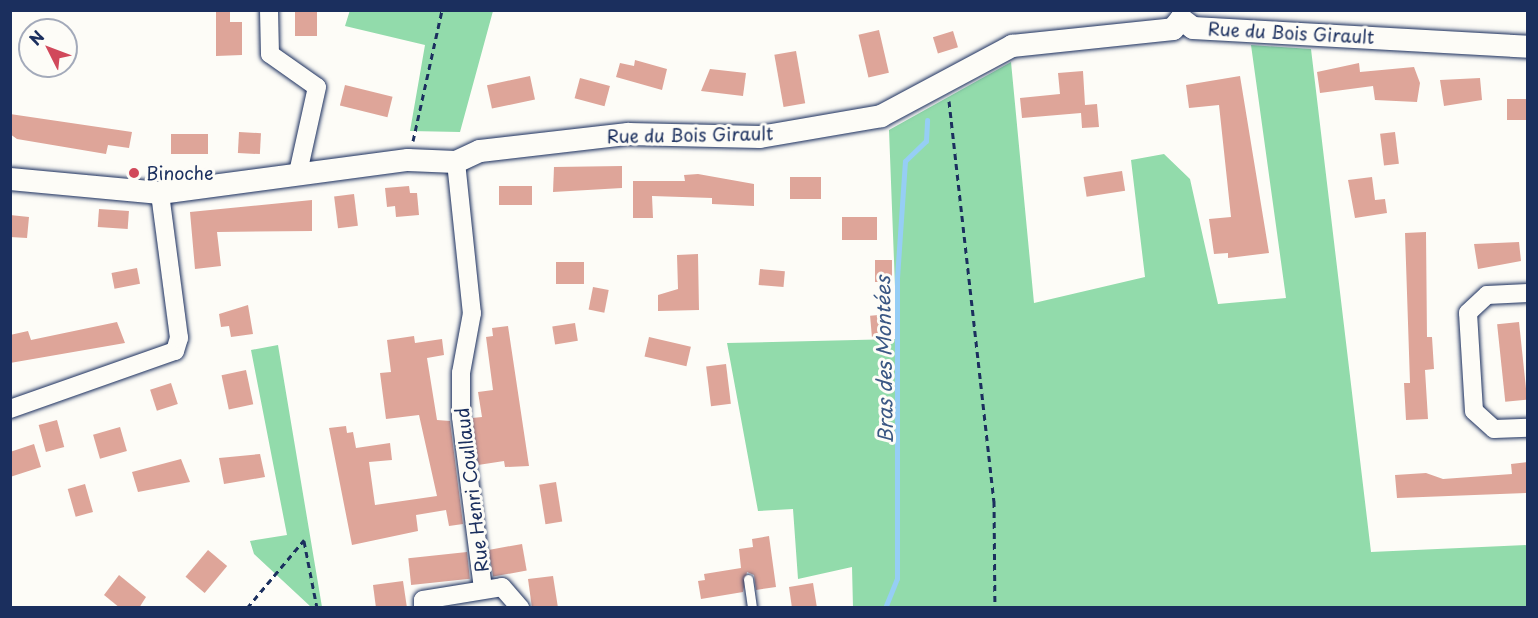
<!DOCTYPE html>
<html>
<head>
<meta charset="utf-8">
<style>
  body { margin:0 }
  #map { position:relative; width:1538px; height:618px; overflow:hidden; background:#fdfcf7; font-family:"Playpen Sans",sans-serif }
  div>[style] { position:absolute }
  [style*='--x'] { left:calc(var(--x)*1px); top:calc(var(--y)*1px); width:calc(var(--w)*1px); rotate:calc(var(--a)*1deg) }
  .green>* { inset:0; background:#92dbab }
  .stream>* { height:5px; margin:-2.5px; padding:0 2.5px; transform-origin:2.5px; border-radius:2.5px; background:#96cef5 }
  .building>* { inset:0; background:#dea599; transform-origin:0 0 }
  .path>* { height:3px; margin-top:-1.5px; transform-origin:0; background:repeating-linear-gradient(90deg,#1b2f5e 0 6px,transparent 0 10.5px) }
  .roads { filter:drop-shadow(0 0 2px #1b2f5e) drop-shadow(0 0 2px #1b2f5e) }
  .service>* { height:9px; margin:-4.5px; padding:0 4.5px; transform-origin:4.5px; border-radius:4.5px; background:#fdfcf7 }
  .minor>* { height:18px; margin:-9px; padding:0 9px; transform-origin:9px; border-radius:9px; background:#fdfcf7 }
  .tertiary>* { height:22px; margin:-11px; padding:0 11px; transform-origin:11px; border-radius:11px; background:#fdfcf7 }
  .dots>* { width:16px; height:16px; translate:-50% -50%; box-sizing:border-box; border:3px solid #fdfcf7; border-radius:50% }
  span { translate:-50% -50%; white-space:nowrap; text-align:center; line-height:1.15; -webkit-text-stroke:6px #fdfcf7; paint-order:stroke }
  .street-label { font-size:18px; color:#1b2f5e }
  .poi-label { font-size:18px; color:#1b2f5e }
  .left { translate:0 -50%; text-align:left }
  .water-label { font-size:20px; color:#3a5784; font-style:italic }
  .frame { position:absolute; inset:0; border:12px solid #1b2f5e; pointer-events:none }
  .north { position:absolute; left:18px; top:18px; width:60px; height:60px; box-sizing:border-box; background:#fdfcf7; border:2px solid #a3aaba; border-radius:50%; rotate:312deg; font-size:16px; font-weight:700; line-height:24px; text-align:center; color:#1b2f5e }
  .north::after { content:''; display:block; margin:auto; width:21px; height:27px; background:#d1495b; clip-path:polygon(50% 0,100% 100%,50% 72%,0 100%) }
</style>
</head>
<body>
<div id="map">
  <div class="green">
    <div style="clip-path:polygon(350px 10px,493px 11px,460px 132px,410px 131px,425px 45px,345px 26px)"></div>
    <div style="clip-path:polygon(1251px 45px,1311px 49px,1371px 552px,1527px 545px,1527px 607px,853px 608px,852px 567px,798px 579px,793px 509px,758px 511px,727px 343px,897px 339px,889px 130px,1011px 62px,1034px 303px,1145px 277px,1131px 160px,1164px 154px,1190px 179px,1218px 304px,1286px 298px)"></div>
    <div style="clip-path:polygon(278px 345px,322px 607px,311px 607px,254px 554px,250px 541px,287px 535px,251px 350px)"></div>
  </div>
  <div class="stream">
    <div style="--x:885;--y:608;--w:32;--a:-68"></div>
    <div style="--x:897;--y:578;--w:300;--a:-90"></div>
    <div style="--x:897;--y:278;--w:117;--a:-86.1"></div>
    <div style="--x:905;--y:161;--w:29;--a:-44"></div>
    <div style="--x:926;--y:141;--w:21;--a:-87"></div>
  </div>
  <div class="building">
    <div style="clip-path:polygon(216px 10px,230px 10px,230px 22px,242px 22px,242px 55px,216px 56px)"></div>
    <div style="left:295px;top:10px;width:22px;height:26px"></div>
    <div style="left:879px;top:30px;width:44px;height:21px;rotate:77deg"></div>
    <div style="left:953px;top:31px;width:17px;height:21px;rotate:73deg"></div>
    <div style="left:796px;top:51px;width:53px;height:22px;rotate:80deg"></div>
    <div style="clip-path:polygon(635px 60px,667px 69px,662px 90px,616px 77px,620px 63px,634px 66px)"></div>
    <div style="clip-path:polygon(1359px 63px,1360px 72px,1414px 67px,1420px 83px,1417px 102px,1375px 100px,1373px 86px,1320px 93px,1317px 72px)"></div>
    <div style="clip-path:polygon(710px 69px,746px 73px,743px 96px,701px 91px)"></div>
    <div style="clip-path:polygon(1083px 71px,1085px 105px,1097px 104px,1099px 127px,1082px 128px,1081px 113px,1022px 118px,1020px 98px,1060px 94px,1058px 73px)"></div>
    <div style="left:530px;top:76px;width:24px;height:44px;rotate:78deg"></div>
    <div style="clip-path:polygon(1240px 76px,1269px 253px,1228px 258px,1228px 253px,1214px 254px,1209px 219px,1231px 217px,1219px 105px,1189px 108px,1186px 85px)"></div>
    <div style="left:580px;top:78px;width:31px;height:21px;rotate:15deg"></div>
    <div style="clip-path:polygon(1480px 78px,1482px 100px,1444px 106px,1440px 80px)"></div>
    <div style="left:345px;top:85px;width:49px;height:21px;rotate:14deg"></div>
    <div style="left:1527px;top:99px;width:21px;height:20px;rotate:90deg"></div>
    <div style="clip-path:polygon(10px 114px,132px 132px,129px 148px,108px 145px,106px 154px,17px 139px,10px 134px)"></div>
    <div style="left:239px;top:132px;width:22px;height:21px;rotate:3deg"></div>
    <div style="left:1395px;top:132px;width:32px;height:15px;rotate:83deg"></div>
    <div style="left:208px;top:134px;width:20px;height:37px;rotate:90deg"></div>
    <div style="clip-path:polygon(622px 166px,622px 188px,553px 192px,554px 167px)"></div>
    <div style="left:1122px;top:171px;width:20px;height:39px;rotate:81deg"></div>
    <div style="clip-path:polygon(698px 174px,754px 184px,754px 206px,712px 204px,712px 198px,652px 196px,653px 218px,633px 218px,633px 181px,685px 181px,684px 175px)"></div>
    <div style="left:790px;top:177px;width:31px;height:22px"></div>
    <div style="clip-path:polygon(1372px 177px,1375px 200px,1385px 199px,1387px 213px,1355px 218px,1348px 180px)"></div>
    <div style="clip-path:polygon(409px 186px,410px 193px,417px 193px,419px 215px,396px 217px,395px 206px,387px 207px,385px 188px)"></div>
    <div style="left:499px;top:186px;width:33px;height:19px"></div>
    <div style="left:354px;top:194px;width:32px;height:20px;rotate:83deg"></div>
    <div style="clip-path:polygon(312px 200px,312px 231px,217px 232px,221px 266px,195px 269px,190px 212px)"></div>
    <div style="left:99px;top:209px;width:30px;height:18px;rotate:4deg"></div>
    <div style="clip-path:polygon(10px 215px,29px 217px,27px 238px,10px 237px)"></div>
    <div style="left:842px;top:217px;width:35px;height:23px"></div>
    <div style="clip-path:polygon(1426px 232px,1427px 337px,1432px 337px,1434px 369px,1425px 370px,1428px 419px,1406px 420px,1404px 383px,1410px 383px,1405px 233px)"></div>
    <div style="clip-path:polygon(1519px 242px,1521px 261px,1478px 269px,1474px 244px)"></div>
    <div style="clip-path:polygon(698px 254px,699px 310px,658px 311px,658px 295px,678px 289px,677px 255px)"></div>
    <div style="left:875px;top:260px;width:17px;height:22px"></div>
    <div style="left:556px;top:262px;width:28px;height:22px"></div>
    <div style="left:137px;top:268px;width:16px;height:26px;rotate:79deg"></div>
    <div style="left:760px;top:269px;width:25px;height:16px;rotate:5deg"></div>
    <div style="left:593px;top:287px;width:16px;height:23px;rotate:11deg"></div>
    <div style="clip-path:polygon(248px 305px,253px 334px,231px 337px,229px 326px,221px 327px,219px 314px)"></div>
    <div style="left:890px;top:314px;width:21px;height:20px;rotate:85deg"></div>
    <div style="clip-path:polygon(117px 322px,125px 343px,10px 363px,10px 335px,28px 331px,31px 340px)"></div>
    <div style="left:1519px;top:322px;width:78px;height:22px;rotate:84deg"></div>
    <div style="left:575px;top:323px;width:18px;height:23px;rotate:81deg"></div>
    <div style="clip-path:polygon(508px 326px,529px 466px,505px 467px,504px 461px,478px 465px,472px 418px,482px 417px,478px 392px,493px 390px,486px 337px,493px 336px,492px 328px)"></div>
    <div style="clip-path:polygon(414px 336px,415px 343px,442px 339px,444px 355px,427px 358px,437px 420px,450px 421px,463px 524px,449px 526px,446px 510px,416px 515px,418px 531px,352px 545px,329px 428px,346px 426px,347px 433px,353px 432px,356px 448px,390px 443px,392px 460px,369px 462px,375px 505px,437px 496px,419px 415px,386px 419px,380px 373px,391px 372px,387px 340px)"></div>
    <div style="left:649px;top:337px;width:43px;height:20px;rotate:13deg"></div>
    <div style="left:726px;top:364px;width:40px;height:20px;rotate:83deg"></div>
    <div style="left:246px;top:370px;width:35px;height:25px;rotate:78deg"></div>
    <div style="left:171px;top:383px;width:22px;height:22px;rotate:72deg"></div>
    <div style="left:57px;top:420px;width:28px;height:19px;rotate:75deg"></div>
    <div style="left:120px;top:427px;width:25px;height:28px;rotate:74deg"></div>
    <div style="clip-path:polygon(34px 444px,41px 467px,10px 477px,10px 452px)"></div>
    <div style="clip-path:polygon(260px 454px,265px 477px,224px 484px,219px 458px)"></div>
    <div style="clip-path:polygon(181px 459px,190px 482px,138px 492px,132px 472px)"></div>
    <div style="clip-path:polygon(1527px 462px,1527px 493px,1397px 498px,1395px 475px,1426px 473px,1443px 479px,1512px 474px,1511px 464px)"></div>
    <div style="left:556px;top:482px;width:40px;height:17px;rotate:81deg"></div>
    <div style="left:85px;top:484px;width:29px;height:18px;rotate:74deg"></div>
    <div style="clip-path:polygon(769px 536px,776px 587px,756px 590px,754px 575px,747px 572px,743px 592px,701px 599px,698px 581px,705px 580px,704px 574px,741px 568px,739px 549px,753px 547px,752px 539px)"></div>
    <div style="left:522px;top:544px;width:27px;height:34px;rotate:80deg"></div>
    <div style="left:208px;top:550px;width:25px;height:35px;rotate:40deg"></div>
    <div style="left:467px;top:552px;width:27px;height:59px;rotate:84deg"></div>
    <div style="clip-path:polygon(119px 575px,146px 597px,139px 608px,120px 608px,104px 595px)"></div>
    <div style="clip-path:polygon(553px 576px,558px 608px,532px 608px,528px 579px)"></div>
    <div style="clip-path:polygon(403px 581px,407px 608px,376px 608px,373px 585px)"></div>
    <div style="clip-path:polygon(813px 583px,817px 608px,792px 608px,789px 587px)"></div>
  </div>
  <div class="path">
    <div style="--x:949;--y:101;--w:403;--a:83.6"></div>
    <div style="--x:994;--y:501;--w:107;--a:89.5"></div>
    <div style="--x:413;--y:141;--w:134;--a:-77.5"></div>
    <div style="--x:304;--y:541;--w:68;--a:79"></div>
    <div style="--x:247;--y:608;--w:89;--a:-50"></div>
  </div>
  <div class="roads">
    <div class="service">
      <div style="--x:748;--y:579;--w:29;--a:82"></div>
    </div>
    <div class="minor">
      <div style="--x:269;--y:10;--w:44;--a:88.7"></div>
      <div style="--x:270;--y:54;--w:57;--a:35.1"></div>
      <div style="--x:317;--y:87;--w:88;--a:102.5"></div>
      <div style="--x:456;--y:162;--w:152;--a:84"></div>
      <div style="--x:472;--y:313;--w:61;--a:100.4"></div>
      <div style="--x:461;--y:373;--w:44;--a:90"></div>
      <div style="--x:461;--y:417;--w:173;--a:82.7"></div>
      <div style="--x:1528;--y:293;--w:41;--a:177.2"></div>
      <div style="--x:1487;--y:295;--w:26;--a:137"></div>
      <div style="--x:1468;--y:313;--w:98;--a:86.5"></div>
      <div style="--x:1474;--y:411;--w:27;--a:42"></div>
      <div style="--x:1494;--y:429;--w:34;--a:-2"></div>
      <div style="--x:10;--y:409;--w:175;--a:-19.4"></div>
      <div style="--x:175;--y:351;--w:14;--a:-73"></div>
      <div style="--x:179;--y:338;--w:146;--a:-97.5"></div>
      <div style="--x:423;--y:608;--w:8;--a:-90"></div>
      <div style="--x:423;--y:600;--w:80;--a:-9.3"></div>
      <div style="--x:502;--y:587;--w:28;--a:49"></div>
    </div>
    <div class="tertiary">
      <div style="--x:10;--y:179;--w:151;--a:5.3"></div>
      <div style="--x:160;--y:193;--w:250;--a:-7.6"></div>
      <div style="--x:408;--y:160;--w:48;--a:2.4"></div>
      <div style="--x:456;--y:162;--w:26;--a:-25"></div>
      <div style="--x:480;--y:151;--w:149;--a:-6.6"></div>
      <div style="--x:628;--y:134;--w:132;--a:1.3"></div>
      <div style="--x:760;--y:137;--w:123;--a:-9.8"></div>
      <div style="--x:881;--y:116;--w:149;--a:-28.1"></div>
      <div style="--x:1012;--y:46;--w:162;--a:-6"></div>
      <div style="--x:1173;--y:29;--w:13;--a:-51"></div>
      <div style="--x:1181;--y:19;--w:15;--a:37"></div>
      <div style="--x:1193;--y:28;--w:336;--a:3.2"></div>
    </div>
  </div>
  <div class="dots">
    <div style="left:134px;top:173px;background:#d1495b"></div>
  </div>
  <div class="street-label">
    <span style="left:1291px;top:33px;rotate:3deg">Rue du Bois Girault</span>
    <span style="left:690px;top:135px;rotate:-1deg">Rue du Bois Girault</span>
    <span style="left:472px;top:490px;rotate:-97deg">Rue Henri Coullaud</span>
  </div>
  <div class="poi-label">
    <span class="left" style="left:146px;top:173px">Binoche</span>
  </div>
  <div class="water-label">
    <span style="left:884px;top:360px;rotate:-91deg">Bras des Montées</span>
  </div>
  <div class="frame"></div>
  <div class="north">N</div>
</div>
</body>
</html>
